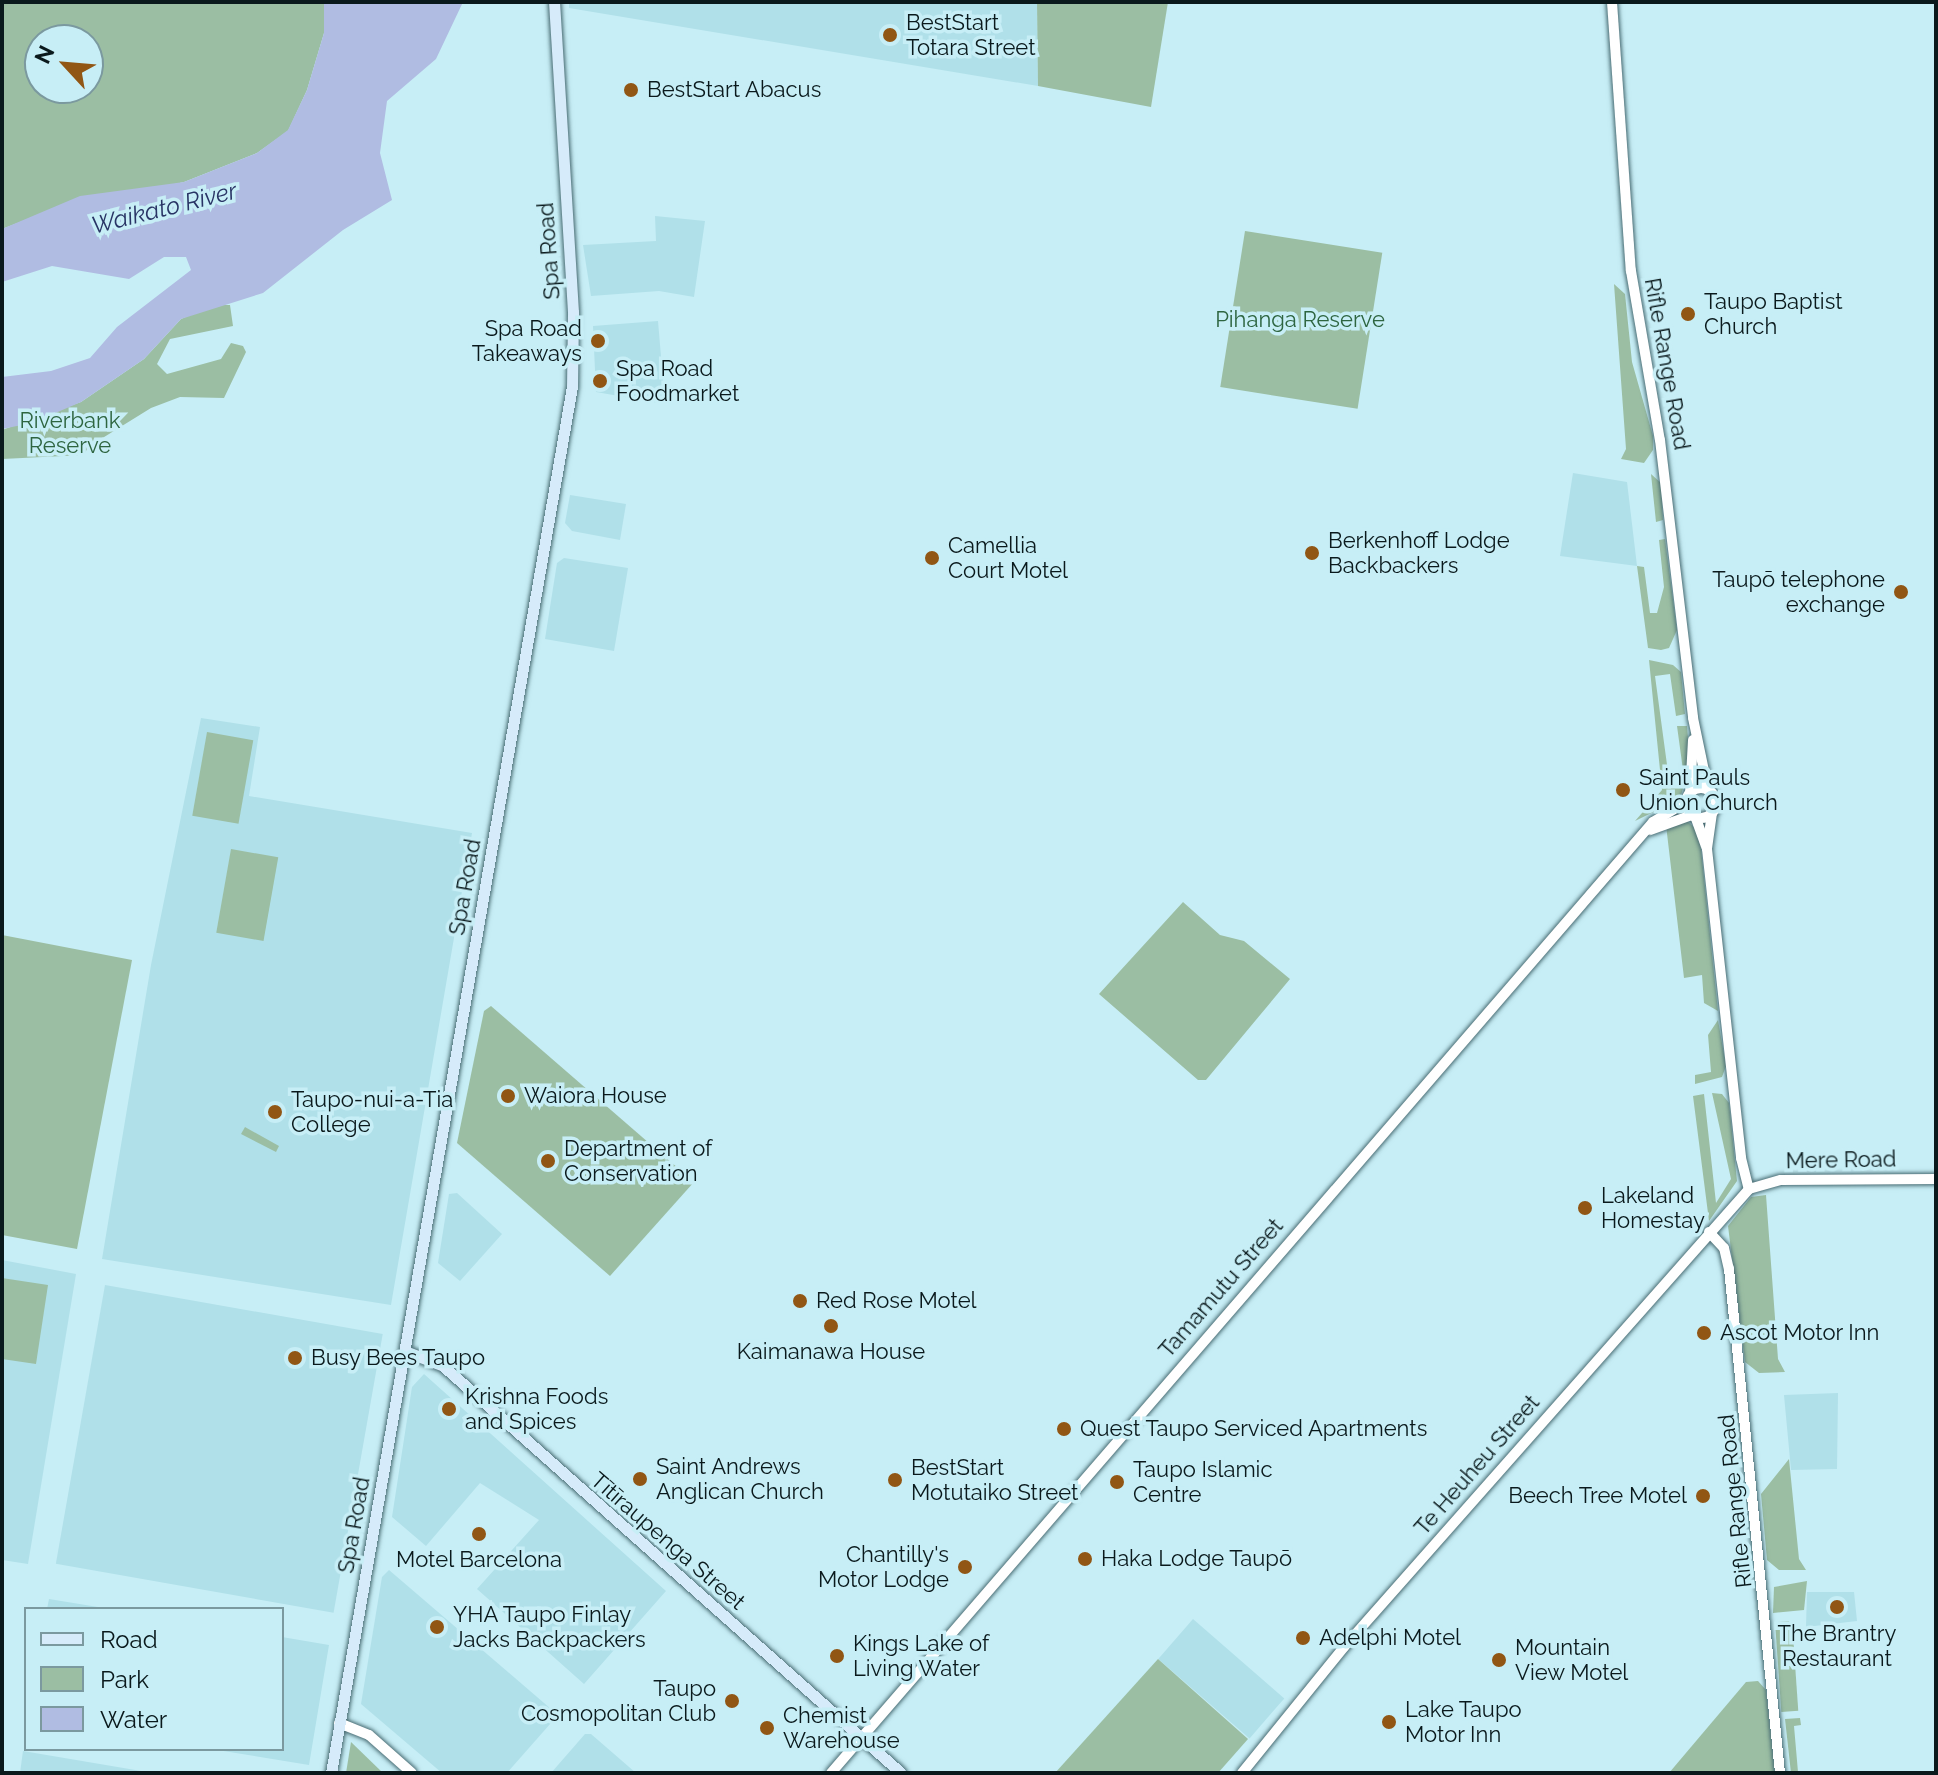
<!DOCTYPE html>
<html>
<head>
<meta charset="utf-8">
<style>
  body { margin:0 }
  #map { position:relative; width:1938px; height:1775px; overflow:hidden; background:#c7eef6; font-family:Raleway,sans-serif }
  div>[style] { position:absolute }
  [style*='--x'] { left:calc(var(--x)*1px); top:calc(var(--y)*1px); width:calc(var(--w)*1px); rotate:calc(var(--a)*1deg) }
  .built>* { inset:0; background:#b0e0e9; transform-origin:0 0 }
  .green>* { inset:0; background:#9bbea3; transform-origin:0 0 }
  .water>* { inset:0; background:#b0bce2 }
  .roads { filter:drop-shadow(0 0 2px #496c73) drop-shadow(0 0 2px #496c73) }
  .tertiary>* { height:10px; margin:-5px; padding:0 5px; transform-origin:5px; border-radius:5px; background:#fff }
  .tertiary>.ring { margin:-5px; padding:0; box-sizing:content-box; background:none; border:10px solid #fff; border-radius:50% }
  .secondary>* { height:11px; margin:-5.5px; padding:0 5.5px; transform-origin:5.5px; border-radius:5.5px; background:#d6ebfa }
  .dots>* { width:22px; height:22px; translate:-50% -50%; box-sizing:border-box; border:4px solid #c7eef6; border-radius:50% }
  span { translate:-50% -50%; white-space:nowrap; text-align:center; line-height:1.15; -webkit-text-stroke:7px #c7eef6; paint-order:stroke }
  .poi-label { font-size:22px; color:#0a191c }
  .left { translate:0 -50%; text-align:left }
  .right { translate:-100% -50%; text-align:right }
  .street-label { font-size:22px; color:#0a191c }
  .park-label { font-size:22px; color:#2e6540 }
  .water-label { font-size:24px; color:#293465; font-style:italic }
  .frame { position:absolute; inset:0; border:4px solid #0a191c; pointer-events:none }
  .legend { position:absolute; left:24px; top:1607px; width:260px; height:144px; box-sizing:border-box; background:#c7eef6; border:2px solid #7b999f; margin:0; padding:10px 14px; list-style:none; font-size:24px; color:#0a191c }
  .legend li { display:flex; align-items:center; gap:16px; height:40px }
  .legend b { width:40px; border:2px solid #7b999f }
  .north { position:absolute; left:24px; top:24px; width:80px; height:80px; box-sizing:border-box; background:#c7eef6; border:2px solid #7b999f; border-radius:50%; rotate:296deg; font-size:22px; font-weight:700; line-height:32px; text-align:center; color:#0a191c }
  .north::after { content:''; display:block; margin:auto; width:28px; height:36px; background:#915614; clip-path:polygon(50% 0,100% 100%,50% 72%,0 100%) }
</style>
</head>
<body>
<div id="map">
  <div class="built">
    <div style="clip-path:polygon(569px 2px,1037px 2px,1038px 86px,569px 8px)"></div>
    <div style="clip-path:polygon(655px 216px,705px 221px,694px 297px,659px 291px,591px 296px,583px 245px,656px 241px)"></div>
    <div style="clip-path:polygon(658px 321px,665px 404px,596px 392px,593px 326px)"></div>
    <div style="clip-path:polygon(1573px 473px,1627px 482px,1637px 566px,1560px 556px)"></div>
    <div style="clip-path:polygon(570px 495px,626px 504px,620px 540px,572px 531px,565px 523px)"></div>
    <div style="clip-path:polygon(564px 558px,628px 568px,614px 651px,545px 639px,557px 563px)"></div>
    <div style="clip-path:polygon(201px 718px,260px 727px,249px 796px,472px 833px,391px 1305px,102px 1259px,151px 965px)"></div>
    <div style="clip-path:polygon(457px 1193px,502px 1234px,460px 1281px,438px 1263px,449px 1194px)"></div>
    <div style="clip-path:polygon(2px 1260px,76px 1274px,28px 1564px,2px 1560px)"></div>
    <div style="left:105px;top:1285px;width:282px;height:283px;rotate:10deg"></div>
    <div style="clip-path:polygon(424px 1374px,666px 1591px,584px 1684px,477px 1589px,539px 1520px,480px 1483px,426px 1546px,392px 1517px,412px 1387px)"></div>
    <div style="clip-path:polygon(1838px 1393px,1837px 1469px,1791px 1470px,1784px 1395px)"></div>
    <div style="clip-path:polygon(389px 1570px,558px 1715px,507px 1773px,442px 1773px,361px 1704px,382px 1577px)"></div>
    <div style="clip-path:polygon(1807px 1592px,1854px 1592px,1857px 1621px,1806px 1627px)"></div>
    <div style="clip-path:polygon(49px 1599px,110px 1609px,47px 1609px)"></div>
    <div style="left:1193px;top:1619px;width:121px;height:53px;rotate:41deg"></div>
    <div style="clip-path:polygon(282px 1637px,329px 1645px,309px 1765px,211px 1749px,282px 1749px)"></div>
    <div style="clip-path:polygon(585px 1734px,591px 1734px,636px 1773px,551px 1773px)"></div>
    <div style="clip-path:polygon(23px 1751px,153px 1773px,20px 1773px)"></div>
  </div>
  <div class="green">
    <div style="clip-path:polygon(evenodd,2px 2px,324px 2px,324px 33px,307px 90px,288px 131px,257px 153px,184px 182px,41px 214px,2px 229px,2px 2px,40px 40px,88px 40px,88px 88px,40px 88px,40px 40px)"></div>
    <div style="clip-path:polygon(1037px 2px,1168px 2px,1151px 107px,1038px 86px)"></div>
    <div style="left:1245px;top:231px;width:139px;height:158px;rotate:9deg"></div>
    <div style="clip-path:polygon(1614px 284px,1625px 294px,1632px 362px,1653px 436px,1653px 450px,1644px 463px,1621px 459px,1626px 449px)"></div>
    <div style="clip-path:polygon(213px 305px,230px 305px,233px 326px,170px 339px,157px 364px,167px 374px,221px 359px,231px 343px,243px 346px,246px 352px,224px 398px,180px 397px,151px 408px,88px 447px,84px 455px,2px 459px,2px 430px,81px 402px,144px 359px,181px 319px)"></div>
    <div style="clip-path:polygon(1651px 474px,1661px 483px,1663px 520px,1656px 522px)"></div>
    <div style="clip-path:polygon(1665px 539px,1677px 630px,1669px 648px,1661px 650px,1648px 648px,1637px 566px,1644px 567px,1650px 613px,1657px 613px,1664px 587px,1659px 540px)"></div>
    <div style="clip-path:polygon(1649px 660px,1673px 665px,1681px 672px,1685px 714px,1676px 716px,1670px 674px,1655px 676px,1668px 772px,1683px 770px,1677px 726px,1687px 726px,1690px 762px,1680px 799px,1635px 821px,1662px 790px)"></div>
    <div style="left:207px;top:732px;width:47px;height:85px;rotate:10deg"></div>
    <div style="clip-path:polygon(1687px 821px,1696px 829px,1701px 849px,1718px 1011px,1704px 1003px,1702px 975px,1684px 978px,1666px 825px)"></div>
    <div style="left:231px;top:849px;width:48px;height:85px;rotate:10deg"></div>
    <div style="clip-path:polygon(1183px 902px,1220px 935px,1244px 941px,1290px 979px,1206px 1080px,1198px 1080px,1099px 994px)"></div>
    <div style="clip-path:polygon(2px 935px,132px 960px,77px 1249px,2px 1235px)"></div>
    <div style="clip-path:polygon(491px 1006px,694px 1182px,610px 1276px,457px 1143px,484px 1011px)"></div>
    <div style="clip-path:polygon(1718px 1020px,1726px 1066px,1722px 1077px,1695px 1084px,1695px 1075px,1711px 1072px,1708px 1035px)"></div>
    <div style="clip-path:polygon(1712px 1093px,1722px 1094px,1729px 1103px,1737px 1181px,1709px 1221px,1693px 1096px,1704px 1094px,1716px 1203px,1731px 1179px)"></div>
    <div style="clip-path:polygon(245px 1127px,279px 1146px,276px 1152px,241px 1134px)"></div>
    <div style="clip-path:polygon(1766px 1195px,1778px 1359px,1785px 1372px,1759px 1373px,1745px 1362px,1728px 1226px,1751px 1197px)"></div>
    <div style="clip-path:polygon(2px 1278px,48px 1285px,36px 1364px,2px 1359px)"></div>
    <div style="clip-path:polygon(1789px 1459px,1799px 1559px,1806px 1570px,1779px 1570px,1767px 1560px,1761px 1494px)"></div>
    <div style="clip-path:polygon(1807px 1581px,1804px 1610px,1773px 1613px,1774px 1587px)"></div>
    <div style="left:1792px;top:1621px;width:90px;height:17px;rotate:86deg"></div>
    <div style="clip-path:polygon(1158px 1659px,1248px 1739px,1218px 1773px,1055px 1773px)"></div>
    <div style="clip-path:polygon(1758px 1681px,1766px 1690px,1775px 1773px,1669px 1773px,1746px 1682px)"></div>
    <div style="clip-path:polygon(1800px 1718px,1801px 1725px,1794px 1726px,1798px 1772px,1806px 1773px,1791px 1773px,1785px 1719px)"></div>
    <div style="clip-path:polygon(351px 1742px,383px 1773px,346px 1773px)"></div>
  </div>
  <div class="water">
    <div style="clip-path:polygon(324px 2px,463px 2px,436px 59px,387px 101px,380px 153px,392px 200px,343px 230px,263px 293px,181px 319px,144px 359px,81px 402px,32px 423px,2px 429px,2px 377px,51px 371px,90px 358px,117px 327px,191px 270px,186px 257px,164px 257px,129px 279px,52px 266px,2px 282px,2px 229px,80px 196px,184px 182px,257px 153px,288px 130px,307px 90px,324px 33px)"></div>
  </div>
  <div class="roads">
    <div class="tertiary">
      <div style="--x:1612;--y:2;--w:270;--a:86"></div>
      <div style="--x:1631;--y:271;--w:171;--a:80.3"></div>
      <div style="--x:1660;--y:440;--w:280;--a:83.2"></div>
      <div style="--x:1693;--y:718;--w:74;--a:78.2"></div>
      <div class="ring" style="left:1686px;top:788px;width:20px;height:20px"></div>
      <div style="--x:1690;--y:794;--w:54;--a:-86.8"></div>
      <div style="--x:1712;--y:813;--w:36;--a:98"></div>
      <div style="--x:1707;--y:849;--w:311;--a:83.7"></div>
      <div style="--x:1741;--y:1158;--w:32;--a:76"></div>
      <div style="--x:1695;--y:816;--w:33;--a:70"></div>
      <div style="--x:1650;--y:830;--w:45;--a:-19.7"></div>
      <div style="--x:1709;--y:1232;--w:22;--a:47"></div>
      <div style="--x:1724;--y:1248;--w:22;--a:77"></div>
      <div style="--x:1729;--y:1269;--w:507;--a:84.22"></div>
      <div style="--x:339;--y:1723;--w:32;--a:22"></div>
      <div style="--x:369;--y:1735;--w:57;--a:41.5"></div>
      <div style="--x:831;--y:1773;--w:1257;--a:-49.16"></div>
      <div style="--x:1653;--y:822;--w:39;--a:-31"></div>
      <div style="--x:1242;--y:1773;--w:162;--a:-51"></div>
      <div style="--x:1344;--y:1647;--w:611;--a:-48.51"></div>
      <div style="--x:1749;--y:1189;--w:33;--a:-16"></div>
      <div style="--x:1781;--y:1180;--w:155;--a:-0.4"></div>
    </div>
    <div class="secondary">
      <div style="--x:405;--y:1351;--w:40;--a:21"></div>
      <div style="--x:442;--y:1365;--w:614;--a:41.63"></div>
      <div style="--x:331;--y:1773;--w:1407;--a:-80.14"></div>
      <div style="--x:572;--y:387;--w:75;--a:-89.2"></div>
      <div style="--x:573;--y:312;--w:311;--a:-93.5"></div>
    </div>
  </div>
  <div class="dots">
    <div style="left:890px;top:35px;background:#915614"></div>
    <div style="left:631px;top:90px;background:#915614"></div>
    <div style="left:1688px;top:314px;background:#915614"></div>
    <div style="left:598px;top:341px;background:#915614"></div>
    <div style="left:600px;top:381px;background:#915614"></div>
    <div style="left:1312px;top:553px;background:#915614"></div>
    <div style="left:932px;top:558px;background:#915614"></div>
    <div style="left:1901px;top:592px;background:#915614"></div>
    <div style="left:1623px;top:790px;background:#915614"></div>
    <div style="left:508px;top:1096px;background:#915614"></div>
    <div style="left:275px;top:1112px;background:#915614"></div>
    <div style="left:548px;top:1161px;background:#915614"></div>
    <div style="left:1585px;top:1208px;background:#915614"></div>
    <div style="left:800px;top:1301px;background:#915614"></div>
    <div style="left:831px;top:1326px;background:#915614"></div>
    <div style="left:1704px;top:1333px;background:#915614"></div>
    <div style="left:295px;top:1358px;background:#915614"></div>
    <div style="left:449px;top:1409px;background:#915614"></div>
    <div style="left:1064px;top:1429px;background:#915614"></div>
    <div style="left:640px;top:1479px;background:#915614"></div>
    <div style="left:895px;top:1480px;background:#915614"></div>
    <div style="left:1117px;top:1482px;background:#915614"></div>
    <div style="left:1703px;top:1496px;background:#915614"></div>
    <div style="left:479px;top:1534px;background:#915614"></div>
    <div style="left:1085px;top:1559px;background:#915614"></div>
    <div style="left:965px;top:1567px;background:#915614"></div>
    <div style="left:1837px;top:1607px;background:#915614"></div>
    <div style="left:437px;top:1627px;background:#915614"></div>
    <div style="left:1303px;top:1638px;background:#915614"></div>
    <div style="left:837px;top:1656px;background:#915614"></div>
    <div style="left:1499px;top:1660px;background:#915614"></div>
    <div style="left:732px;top:1701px;background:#915614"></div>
    <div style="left:1389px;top:1722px;background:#915614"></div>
    <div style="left:767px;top:1728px;background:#915614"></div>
  </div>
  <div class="poi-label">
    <span class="left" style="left:906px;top:35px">BestStart<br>Totara Street</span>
    <span class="left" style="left:647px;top:90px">BestStart Abacus</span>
    <span class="left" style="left:1704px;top:314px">Taupo Baptist<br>Church</span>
    <span class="right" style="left:582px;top:341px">Spa Road<br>Takeaways</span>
    <span class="left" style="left:616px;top:381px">Spa Road<br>Foodmarket</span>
    <span class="left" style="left:1328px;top:553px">Berkenhoff Lodge<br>Backbackers</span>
    <span class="left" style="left:948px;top:558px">Camellia<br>Court Motel</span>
    <span class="right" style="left:1885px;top:592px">Taupō telephone<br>exchange</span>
    <span class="left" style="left:1639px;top:790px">Saint Pauls<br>Union Church</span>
    <span class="left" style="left:524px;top:1096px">Waiora House</span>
    <span class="left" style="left:291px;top:1112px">Taupo-nui-a-Tia<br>College</span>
    <span class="left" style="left:564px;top:1161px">Department of<br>Conservation</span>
    <span class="left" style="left:1601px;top:1208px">Lakeland<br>Homestay</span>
    <span class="left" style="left:816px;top:1301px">Red Rose Motel</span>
    <span class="left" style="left:1720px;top:1333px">Ascot Motor Inn</span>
    <span style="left:831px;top:1352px">Kaimanawa House</span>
    <span class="left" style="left:311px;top:1358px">Busy Bees Taupo</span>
    <span class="left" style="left:465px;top:1409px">Krishna Foods<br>and Spices</span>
    <span class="left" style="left:1080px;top:1429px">Quest Taupo Serviced Apartments</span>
    <span class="left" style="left:656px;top:1479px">Saint Andrews<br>Anglican Church</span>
    <span class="left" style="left:911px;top:1480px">BestStart<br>Motutaiko Street</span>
    <span class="left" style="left:1133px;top:1482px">Taupo Islamic<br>Centre</span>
    <span class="right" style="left:1687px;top:1496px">Beech Tree Motel</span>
    <span class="right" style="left:949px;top:1567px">Chantilly's<br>Motor Lodge</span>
    <span class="left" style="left:1101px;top:1559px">Haka Lodge Taupō</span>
    <span style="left:479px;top:1560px">Motel Barcelona</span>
    <span class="left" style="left:453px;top:1627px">YHA Taupo Finlay<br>Jacks Backpackers</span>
    <span style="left:1837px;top:1646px">The Brantry<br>Restaurant</span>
    <span class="left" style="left:1319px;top:1638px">Adelphi Motel</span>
    <span class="left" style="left:853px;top:1656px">Kings Lake of<br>Living Water</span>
    <span class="left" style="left:1515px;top:1660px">Mountain<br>View Motel</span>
    <span class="right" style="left:716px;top:1701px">Taupo<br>Cosmopolitan Club</span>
    <span class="left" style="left:1405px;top:1722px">Lake Taupo<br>Motor Inn</span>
    <span class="left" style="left:783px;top:1728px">Chemist<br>Warehouse</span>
  </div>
  <div class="street-label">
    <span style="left:549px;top:251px;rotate:-94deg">Spa Road</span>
    <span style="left:1667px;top:364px;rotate:80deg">Rifle Range Road</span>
    <span style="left:465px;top:887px;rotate:-80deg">Spa Road</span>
    <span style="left:1841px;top:1160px;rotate:-1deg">Mere Road</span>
    <span style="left:1221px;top:1288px;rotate:-49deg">Tamamutu Street</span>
    <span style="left:1477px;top:1465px;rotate:-49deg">Te Heuheu Street</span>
    <span style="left:1735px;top:1501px;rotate:-96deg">Rifle Range Road</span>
    <span style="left:354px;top:1525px;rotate:-80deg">Spa Road</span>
    <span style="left:668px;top:1541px;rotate:41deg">Tītīraupenga Street</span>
  </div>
  <div class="park-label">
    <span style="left:1300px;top:320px">Pihanga Reserve</span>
    <span style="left:70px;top:433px">Riverbank<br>Reserve</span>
  </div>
  <div class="water-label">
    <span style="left:164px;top:208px;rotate:-14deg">Waikato River</span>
  </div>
  <div class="frame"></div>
  <ul class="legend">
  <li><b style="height:10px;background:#d6ebfa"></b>Road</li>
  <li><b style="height:22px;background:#9bbea3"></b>Park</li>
  <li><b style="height:22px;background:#b0bce2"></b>Water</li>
  </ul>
  <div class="north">N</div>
</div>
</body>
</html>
